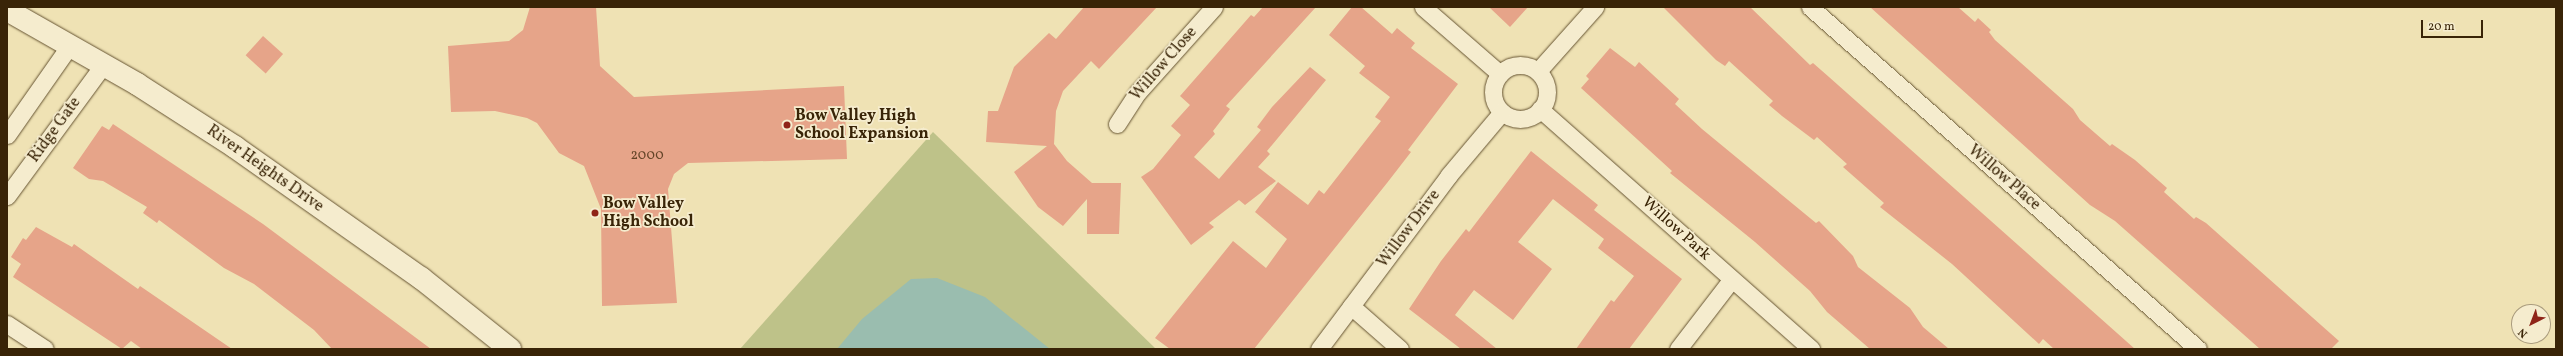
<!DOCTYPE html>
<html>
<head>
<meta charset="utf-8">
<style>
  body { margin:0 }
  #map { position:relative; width:2563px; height:356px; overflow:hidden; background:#efe2b4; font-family:Vollkorn,serif }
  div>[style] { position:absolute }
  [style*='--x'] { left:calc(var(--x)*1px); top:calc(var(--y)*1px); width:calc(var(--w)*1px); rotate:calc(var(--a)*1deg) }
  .green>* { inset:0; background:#bec289 }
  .water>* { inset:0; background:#9abdaf }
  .building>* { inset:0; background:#e6a489; transform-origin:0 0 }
  .roads { filter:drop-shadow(0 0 1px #665432) drop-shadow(0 0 1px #665432) }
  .minor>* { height:17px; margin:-8.5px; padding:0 8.5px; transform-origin:8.5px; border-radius:8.5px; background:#f5ecce }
  .minor>.ring { margin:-8.5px; padding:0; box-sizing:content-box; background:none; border:17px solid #f5ecce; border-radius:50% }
  .tertiary>* { height:22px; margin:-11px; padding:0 11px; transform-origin:11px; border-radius:11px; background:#f5ecce }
  .dots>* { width:11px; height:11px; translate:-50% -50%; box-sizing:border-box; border:2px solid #f5ecce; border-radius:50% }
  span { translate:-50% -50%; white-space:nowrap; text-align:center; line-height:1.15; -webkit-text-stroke:3.5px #f5ecce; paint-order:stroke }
  .number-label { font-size:14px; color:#644428 }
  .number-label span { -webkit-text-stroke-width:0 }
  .street-label { font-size:16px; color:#392407 }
  .poi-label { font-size:16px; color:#392407; font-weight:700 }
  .left { translate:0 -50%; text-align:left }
  .frame { position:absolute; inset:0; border:8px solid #392407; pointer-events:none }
  .north { position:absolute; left:2511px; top:304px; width:40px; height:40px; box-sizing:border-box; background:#f5ecce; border:1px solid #aa9c7e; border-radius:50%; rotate:222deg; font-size:11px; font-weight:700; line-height:16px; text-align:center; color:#392407 }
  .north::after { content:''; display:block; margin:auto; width:14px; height:18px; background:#8f2418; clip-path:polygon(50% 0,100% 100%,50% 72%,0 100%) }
  .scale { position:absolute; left:2421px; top:20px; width:62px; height:18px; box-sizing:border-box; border:2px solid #392407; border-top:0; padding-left:5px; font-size:12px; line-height:14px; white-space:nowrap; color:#392407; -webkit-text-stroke:3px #f5ecce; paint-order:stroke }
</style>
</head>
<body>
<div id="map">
  <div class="green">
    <div style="clip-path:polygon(933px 132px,1156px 349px,740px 349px)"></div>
  </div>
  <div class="water">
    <div style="clip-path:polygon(937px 278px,985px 297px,1050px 349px,837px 349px,862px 319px,911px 279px)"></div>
  </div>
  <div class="building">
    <div style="clip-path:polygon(530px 7px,596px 7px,600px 66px,634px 97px,844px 86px,847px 159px,688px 163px,674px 174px,668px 189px,677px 303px,602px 306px,601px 209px,584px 166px,559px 153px,537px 123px,527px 118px,495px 111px,451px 112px,448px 46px,509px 41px,523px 30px)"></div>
    <div style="clip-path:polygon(1084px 7px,1157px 7px,1099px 69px,1091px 61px,1063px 91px,1056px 111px,1054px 144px,1067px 161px,1092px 183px,1121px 183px,1119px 234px,1087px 234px,1087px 199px,1063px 226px,1038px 207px,1014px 172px,1047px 146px,986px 142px,988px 111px,998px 111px,1014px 67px,1049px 33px,1056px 39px)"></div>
    <div style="clip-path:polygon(1263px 7px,1316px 7px,1226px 106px,1230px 109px,1213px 131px,1215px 134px,1194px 157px,1219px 179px,1261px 130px,1257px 127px,1272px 107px,1310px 67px,1326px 80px,1267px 151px,1270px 154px,1258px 167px,1276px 181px,1245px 205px,1239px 200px,1209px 223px,1214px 227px,1191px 245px,1141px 177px,1153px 169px,1181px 135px,1171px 126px,1190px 105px,1180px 96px,1251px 15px,1254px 17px)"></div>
    <div style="clip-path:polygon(1352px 7px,1361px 7px,1392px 34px,1397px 28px,1415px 43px,1411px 48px,1458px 84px,1408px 150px,1411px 152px,1387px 183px,1254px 349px,1170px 349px,1155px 338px,1233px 241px,1266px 268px,1287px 239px,1255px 212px,1278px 182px,1308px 205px,1319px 190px,1324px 194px,1381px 121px,1375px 117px,1390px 97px,1359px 73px,1365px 66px,1329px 35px)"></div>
    <div style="clip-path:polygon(1489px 7px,1528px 7px,1510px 27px)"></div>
    <div style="clip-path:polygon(1663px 7px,1750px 7px,1810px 65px,1813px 63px,1829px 77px,2135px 349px,2054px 349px,2043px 339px,2039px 344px,1952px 264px,1880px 207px,1884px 203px,1843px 167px,1847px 164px,1817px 137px,1814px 140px,1782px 116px,1769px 105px,1773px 101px,1729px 61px,1725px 66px,1716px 60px)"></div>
    <div style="clip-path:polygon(1870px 7px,1958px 7px,1975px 22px,1978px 18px,1991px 30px,1989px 32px,1995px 40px,2073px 109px,2080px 120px,2110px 146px,2112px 144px,2135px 160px,2167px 188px,2164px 192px,2194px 219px,2196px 217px,2206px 223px,2339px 341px,2331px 349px,2260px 349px,2115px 221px,2090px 205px)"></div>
    <div style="left:263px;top:36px;width:27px;height:26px;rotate:42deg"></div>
    <div style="clip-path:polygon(1610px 48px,1635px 67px,1639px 62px,1679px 99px,1675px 104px,1702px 129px,1816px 223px,1819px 221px,1853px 256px,1858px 267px,1910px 308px,1923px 327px,1949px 349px,1870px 349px,1827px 312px,1810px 291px,1755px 242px,1670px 173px,1672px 171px,1581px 88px,1589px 79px,1586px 76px)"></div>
    <div style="clip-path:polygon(113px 124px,263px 224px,431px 349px,332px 349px,314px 330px,254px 284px,224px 268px,159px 220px,157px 223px,143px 213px,147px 207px,103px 181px,89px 179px,73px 168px,102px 126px,109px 130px)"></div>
    <div style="clip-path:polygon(1531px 151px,1598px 205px,1594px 210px,1682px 279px,1629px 349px,1576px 349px,1611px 300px,1614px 302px,1634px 276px,1598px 248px,1604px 239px,1553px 199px,1518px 242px,1552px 269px,1513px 320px,1474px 290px,1455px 315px,1497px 349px,1461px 349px,1409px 309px,1441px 261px,1466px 229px,1469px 232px)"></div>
    <div style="clip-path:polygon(36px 227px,72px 247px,74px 244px,138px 289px,140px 286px,232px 349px,142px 349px,131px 341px,122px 349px,13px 277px,21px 264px,11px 257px,23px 238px,26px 240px)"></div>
  </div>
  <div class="roads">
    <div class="minor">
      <div style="--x:1423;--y:7;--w:102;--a:41"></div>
      <div style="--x:1810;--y:7;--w:517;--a:41.39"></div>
      <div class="ring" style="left:1493px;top:65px;width:37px;height:37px"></div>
      <div style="--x:1538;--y:71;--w:86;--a:-48.3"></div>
      <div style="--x:1540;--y:109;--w:362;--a:41.5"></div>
      <div style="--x:1117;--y:124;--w:38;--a:-57"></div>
      <div style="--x:1138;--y:92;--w:114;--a:-48.2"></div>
      <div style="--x:7;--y:135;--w:110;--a:-55"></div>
      <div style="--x:7;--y:196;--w:164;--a:-53.7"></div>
      <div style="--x:1351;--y:306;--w:65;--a:41.3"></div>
      <div style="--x:7;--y:324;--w:45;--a:33.3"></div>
      <div style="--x:1319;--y:349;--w:217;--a:-53.2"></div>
      <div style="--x:1449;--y:175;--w:82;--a:-49.9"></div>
      <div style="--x:1678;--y:349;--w:88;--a:-52.4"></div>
    </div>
    <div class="tertiary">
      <div style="--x:7;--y:10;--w:150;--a:29.6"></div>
      <div style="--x:137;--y:84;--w:117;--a:32.7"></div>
      <div style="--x:235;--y:147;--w:228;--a:35.2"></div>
      <div style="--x:421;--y:278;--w:114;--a:38.6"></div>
    </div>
  </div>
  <div class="dots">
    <div style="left:787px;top:125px;background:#8f2418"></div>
    <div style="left:595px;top:213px;background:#8f2418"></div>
  </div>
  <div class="number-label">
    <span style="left:647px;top:156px">2000</span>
  </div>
  <div class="street-label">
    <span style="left:1164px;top:64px;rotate:-49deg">Willow Close</span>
    <span style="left:55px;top:130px;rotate:-54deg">Ridge Gate</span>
    <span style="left:265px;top:169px;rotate:35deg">River Heights Drive</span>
    <span style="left:2004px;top:178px;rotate:41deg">Willow Place</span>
    <span style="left:1409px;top:229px;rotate:-53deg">Willow Drive</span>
    <span style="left:1676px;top:229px;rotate:42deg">Willow Park</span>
  </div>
  <div class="poi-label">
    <span class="left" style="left:795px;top:125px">Bow Valley High<br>School Expansion</span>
    <span class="left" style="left:603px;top:213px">Bow Valley<br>High School</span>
  </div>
  <div class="frame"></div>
  <div class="north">N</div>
  <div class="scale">20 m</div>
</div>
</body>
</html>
